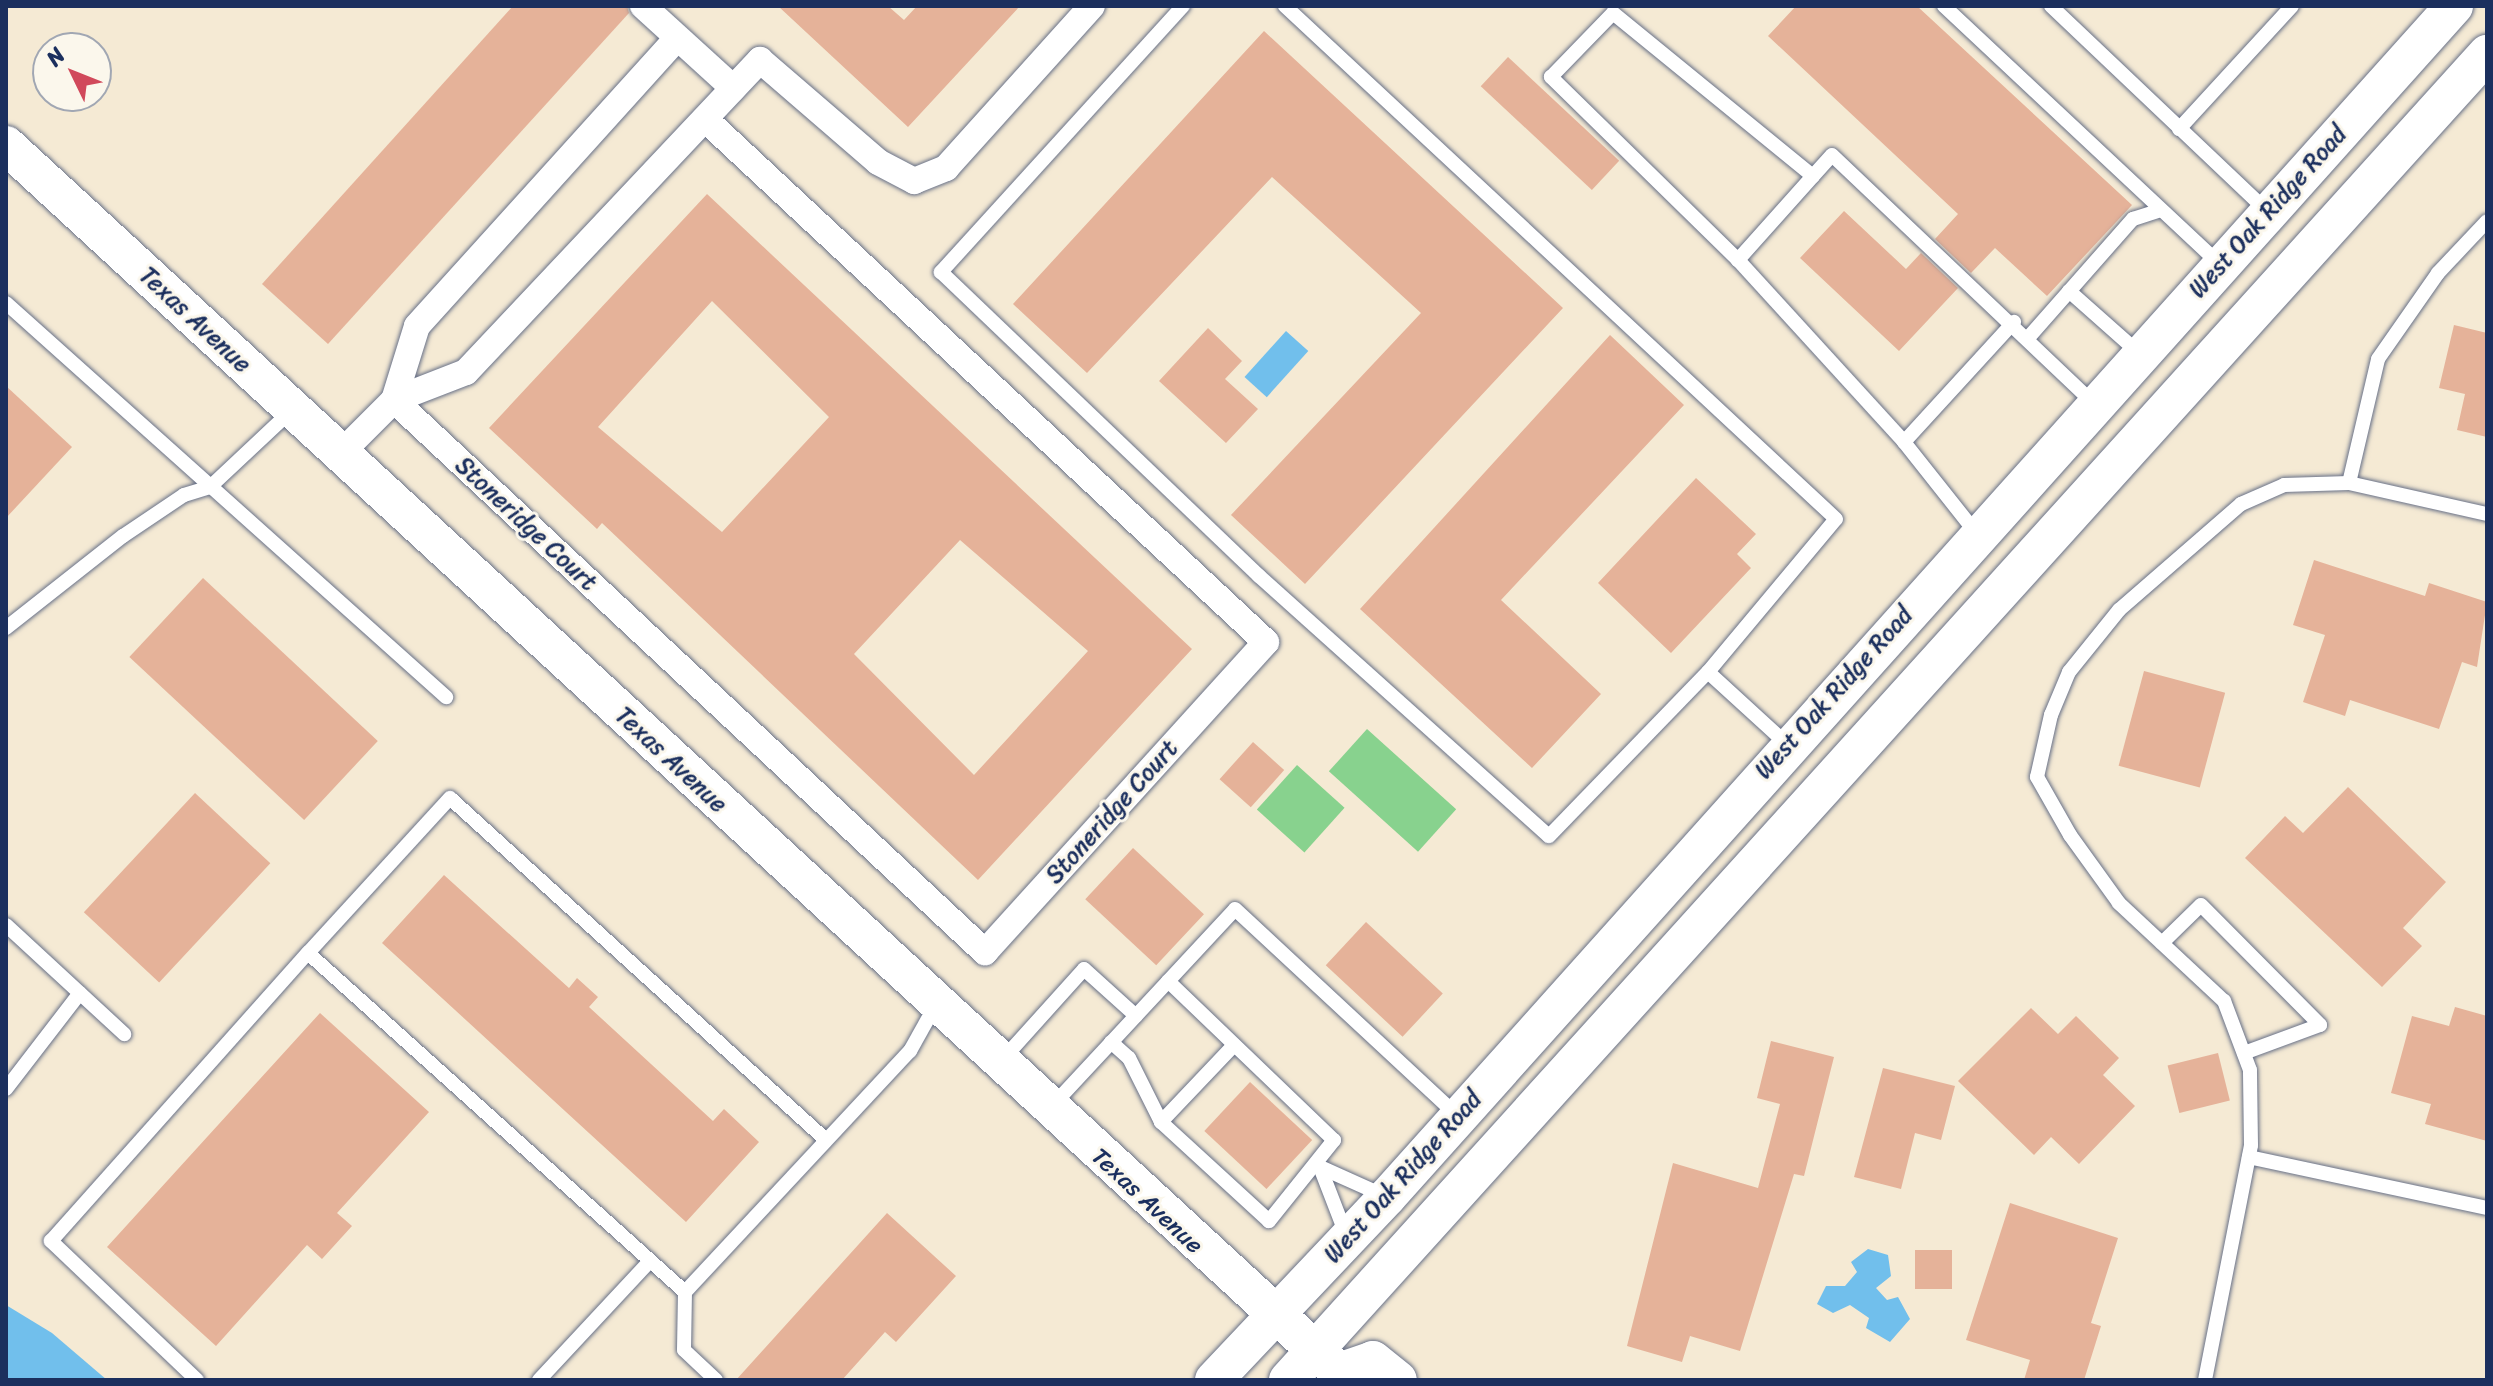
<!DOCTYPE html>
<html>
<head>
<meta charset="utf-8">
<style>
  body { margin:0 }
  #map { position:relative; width:2493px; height:1386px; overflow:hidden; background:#f5ead4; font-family:Sriracha,sans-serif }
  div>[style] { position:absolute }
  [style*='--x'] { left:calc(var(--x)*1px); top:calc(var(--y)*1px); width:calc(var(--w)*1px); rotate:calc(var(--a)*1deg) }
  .green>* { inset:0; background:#88d28e; transform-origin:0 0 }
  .water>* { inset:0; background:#71bfec; transform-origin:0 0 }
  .building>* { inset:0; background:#e5b299; transform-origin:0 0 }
  .roads { filter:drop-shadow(0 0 2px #677087) drop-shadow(0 0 2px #677087) }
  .lane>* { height:14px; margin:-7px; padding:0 7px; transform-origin:7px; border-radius:7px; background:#fff }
  .street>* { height:26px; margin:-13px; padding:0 13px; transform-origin:13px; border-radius:13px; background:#fff }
  .secondary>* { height:38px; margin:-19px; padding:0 19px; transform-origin:19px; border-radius:19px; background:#fff }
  span { translate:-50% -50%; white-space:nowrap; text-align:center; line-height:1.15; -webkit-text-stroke:6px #fbf7ec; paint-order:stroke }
  .street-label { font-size:24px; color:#1b2f5e }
  .frame { position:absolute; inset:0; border:8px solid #1b2f5e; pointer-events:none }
  .north { position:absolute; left:32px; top:32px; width:80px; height:80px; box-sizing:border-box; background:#fbf7ec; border:2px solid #a1a7b3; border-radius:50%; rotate:313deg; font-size:22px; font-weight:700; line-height:32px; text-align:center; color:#1b2f5e }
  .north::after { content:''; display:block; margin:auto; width:28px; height:36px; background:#d1495b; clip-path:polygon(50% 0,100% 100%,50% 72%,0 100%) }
</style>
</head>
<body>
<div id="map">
  <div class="green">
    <div style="left:1367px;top:729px;width:120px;height:57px;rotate:42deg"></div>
    <div style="left:1297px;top:765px;width:64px;height:60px;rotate:42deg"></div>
  </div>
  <div class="water">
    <div style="left:1286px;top:331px;width:30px;height:62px;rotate:42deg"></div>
    <div style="clip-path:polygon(1868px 1249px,1888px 1255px,1891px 1276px,1876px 1288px,1887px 1300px,1898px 1297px,1910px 1319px,1890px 1342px,1866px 1328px,1869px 1318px,1850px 1305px,1833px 1313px,1817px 1304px,1826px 1286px,1845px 1286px,1857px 1272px,1851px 1262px)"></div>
    <div style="clip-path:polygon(6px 1305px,52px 1333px,107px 1380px,6px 1380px)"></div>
  </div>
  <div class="building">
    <div style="clip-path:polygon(513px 6px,627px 6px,629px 13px,328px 344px,262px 284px)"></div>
    <div style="clip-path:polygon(778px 6px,888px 6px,904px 20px,917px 6px,1020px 6px,908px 127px)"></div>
    <div style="clip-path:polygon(1796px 6px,1917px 6px,2132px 205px,2047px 296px,1995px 248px,1971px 273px,1935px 239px,1958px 214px,1768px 36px)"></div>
    <div style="clip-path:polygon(1264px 31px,1563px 308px,1305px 584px,1231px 515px,1421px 313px,1272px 177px,1087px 373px,1013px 304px)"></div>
    <div style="left:1508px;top:57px;width:152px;height:40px;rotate:43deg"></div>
    <div style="clip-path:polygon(evenodd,707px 194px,1192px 649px,978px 880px,602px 523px,597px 529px,489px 428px,707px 194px,712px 301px,829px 417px,722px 532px,598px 427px,712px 301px,707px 194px,960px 540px,1088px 651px,974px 775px,854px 654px,960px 540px)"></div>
    <div style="clip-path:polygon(1844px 211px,1906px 269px,1921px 253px,1958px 288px,1899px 351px,1800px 258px)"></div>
    <div style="clip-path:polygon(2454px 325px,2487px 333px,2487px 437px,2457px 430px,2465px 394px,2439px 388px)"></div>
    <div style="clip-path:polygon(1208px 328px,1242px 361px,1225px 379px,1258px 409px,1226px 443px,1159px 381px)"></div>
    <div style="clip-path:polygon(1610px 335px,1684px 405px,1501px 600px,1601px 694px,1532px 768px,1360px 609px)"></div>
    <div style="clip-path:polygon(6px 386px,72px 447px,6px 518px)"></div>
    <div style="clip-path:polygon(1696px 478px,1756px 534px,1737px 554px,1751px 568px,1671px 653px,1598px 583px)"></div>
    <div style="clip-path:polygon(2314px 560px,2425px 596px,2429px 583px,2487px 602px,2477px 667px,2462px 662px,2439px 729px,2350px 700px,2345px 716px,2303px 702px,2325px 635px,2293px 625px)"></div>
    <div style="left:203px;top:578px;width:239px;height:108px;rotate:43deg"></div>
    <div style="left:2144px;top:671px;width:84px;height:98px;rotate:15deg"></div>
    <div style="left:1253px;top:742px;width:42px;height:50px;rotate:42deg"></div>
    <div style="clip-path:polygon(2348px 787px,2446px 882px,2403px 928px,2422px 946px,2382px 987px,2245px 858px,2285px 816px,2303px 833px)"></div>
    <div style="left:195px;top:793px;width:103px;height:163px;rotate:43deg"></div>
    <div style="left:1133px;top:848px;width:97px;height:70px;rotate:43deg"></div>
    <div style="clip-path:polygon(444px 875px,569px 988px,577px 978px,598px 997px,589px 1007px,713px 1121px,724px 1109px,759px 1142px,686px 1222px,382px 943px)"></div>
    <div style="left:1366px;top:922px;width:105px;height:59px;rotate:43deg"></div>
    <div style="clip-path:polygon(2455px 1007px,2487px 1016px,2487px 1141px,2425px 1124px,2431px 1104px,2391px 1093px,2412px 1016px,2449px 1026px)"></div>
    <div style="clip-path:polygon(2031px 1008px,2058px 1034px,2076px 1016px,2119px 1058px,2103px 1075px,2135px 1106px,2079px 1164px,2051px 1137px,2034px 1155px,1958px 1081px)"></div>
    <div style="clip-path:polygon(320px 1013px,429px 1112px,337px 1213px,352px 1226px,322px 1259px,307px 1245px,216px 1346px,107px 1247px)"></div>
    <div style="clip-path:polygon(1771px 1041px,1834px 1057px,1804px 1176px,1794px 1174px,1740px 1351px,1690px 1336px,1682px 1362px,1627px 1346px,1673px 1163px,1758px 1188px,1780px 1104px,1757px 1098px)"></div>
    <div style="left:2218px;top:1053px;width:49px;height:52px;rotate:76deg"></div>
    <div style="clip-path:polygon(1883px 1068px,1955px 1086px,1941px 1140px,1915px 1133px,1901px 1189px,1854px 1177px)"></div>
    <div style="left:1250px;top:1082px;width:85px;height:67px;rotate:43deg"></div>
    <div style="clip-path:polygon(2010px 1203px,2118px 1238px,2091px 1323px,2101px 1326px,2084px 1380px,2024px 1380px,2030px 1360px,1966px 1340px)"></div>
    <div style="clip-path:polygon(887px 1213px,956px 1276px,896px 1342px,885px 1332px,842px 1380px,736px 1380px)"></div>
    <div style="left:1915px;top:1250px;width:37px;height:39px"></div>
  </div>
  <div class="roads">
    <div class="lane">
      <div style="--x:1183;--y:6;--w:360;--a:132.3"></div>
      <div style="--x:941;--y:272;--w:440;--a:43.7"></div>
      <div style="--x:1259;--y:576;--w:389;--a:41.9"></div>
      <div style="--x:1549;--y:836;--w:228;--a:-45.9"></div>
      <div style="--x:1708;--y:672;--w:199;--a:-50.1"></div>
      <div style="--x:1836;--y:519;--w:753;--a:-137.05"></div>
      <div style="--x:1944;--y:6;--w:378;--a:43.1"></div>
      <div style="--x:2051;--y:6;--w:298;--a:43.5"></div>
      <div style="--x:2179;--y:129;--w:167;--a:-47.4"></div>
      <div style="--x:1813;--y:176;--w:28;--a:-48"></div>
      <div style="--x:1832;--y:155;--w:361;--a:43.5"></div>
      <div style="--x:1738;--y:260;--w:262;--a:-135.6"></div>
      <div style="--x:1551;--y:77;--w:89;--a:-45.9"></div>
      <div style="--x:1613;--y:13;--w:258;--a:39.2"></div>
      <div style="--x:1813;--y:176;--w:113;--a:131.8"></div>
      <div style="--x:1738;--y:260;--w:246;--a:47.6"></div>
      <div style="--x:1904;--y:442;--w:117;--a:51.6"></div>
      <div style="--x:2069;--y:291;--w:95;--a:41.6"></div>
      <div style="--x:6;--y:303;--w:591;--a:41.84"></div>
      <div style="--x:2028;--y:338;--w:159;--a:-48.6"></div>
      <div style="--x:2133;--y:219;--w:29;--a:-18"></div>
      <div style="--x:1904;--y:442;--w:163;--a:-47.5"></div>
      <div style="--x:2349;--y:483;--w:127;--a:-76.8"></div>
      <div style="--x:2378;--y:359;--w:105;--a:-55.1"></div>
      <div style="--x:2438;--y:273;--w:71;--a:-46.7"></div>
      <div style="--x:6;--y:628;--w:149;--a:-38.2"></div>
      <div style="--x:123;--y:536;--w:73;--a:-33.9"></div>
      <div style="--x:184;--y:495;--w:27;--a:-17"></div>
      <div style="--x:210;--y:487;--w:112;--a:-43.2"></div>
      <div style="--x:1708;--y:672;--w:108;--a:42.4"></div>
      <div style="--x:6;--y:925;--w:161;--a:42.7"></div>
      <div style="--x:2162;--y:943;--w:54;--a:-44.3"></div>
      <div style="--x:2201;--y:905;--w:169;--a:45.2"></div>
      <div style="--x:2320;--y:1025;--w:81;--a:159.8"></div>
      <div style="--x:1168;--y:981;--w:230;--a:43.8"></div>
      <div style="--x:1334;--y:1140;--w:104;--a:128.7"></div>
      <div style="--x:1269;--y:1221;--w:147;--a:-137.5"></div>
      <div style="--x:1161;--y:1122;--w:106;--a:-46.5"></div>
      <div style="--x:1111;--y:1042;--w:24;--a:42"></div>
      <div style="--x:1129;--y:1058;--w:72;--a:63.4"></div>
      <div style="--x:1003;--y:1059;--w:121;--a:-48"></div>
      <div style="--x:1084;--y:969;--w:70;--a:42.1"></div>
      <div style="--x:6;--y:1089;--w:121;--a:-52.4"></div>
      <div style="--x:1053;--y:1105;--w:267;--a:-47.1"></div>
      <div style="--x:1235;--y:909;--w:304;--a:42.9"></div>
      <div style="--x:826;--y:1140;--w:508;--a:-137.71"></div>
      <div style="--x:450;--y:798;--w:210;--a:132.5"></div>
      <div style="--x:308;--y:953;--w:507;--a:41.96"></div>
      <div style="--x:685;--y:1292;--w:330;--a:-47"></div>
      <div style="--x:910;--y:1051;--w:51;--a:-60.9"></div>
      <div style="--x:2249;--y:1157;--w:243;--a:12.1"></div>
      <div style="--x:1320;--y:1167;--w:75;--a:68.9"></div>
      <div style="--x:1320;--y:1167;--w:73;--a:24.1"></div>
      <div style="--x:685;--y:1292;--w:58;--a:91"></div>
      <div style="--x:684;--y:1350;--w:44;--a:43.2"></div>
      <div style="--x:197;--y:1380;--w:202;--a:-136.4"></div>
      <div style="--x:51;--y:1241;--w:386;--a:-48.3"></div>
      <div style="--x:539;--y:1380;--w:163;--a:-47"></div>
      <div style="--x:2205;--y:1380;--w:239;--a:-78.9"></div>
      <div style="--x:2251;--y:1145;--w:75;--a:-90.8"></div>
      <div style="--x:2250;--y:1070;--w:74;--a:-110.6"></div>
      <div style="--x:2224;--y:1001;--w:144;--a:-137"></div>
      <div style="--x:2119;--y:903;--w:84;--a:-125.8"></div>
      <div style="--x:2070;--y:835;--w:67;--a:-119.6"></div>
      <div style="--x:2037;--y:777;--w:64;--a:-77.3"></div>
      <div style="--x:2051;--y:715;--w:47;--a:-67.3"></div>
      <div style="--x:2069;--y:672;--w:80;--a:-51.1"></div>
      <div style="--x:2119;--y:610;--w:162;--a:-41"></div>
      <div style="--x:2241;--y:504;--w:47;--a:-23.8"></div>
      <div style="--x:2284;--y:485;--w:65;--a:-1.8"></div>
      <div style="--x:2349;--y:483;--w:141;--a:12.7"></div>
    </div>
    <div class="street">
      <div style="--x:643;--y:6;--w:122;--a:42.3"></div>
      <div style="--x:394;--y:400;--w:809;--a:43.05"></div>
      <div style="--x:985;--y:952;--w:418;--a:-47.8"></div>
      <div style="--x:1266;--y:642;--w:767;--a:-137.01"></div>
      <div style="--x:394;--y:400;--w:77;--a:-72.7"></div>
      <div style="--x:417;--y:326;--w:388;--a:-47.9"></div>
      <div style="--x:340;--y:454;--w:76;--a:-45"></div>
      <div style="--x:394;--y:400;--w:77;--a:-21.3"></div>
      <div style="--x:466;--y:372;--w:429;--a:-46.7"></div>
      <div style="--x:760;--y:60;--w:156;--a:40.8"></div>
      <div style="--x:878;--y:162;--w:41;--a:27.8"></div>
      <div style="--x:914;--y:181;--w:35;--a:-22"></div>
      <div style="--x:946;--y:168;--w:218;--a:-48"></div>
    </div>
    <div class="secondary">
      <div style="--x:6;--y:145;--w:1812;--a:42.63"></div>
      <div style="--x:1339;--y:1372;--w:36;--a:-19"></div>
      <div style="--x:1373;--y:1360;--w:32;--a:39"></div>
      <div style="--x:1214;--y:1380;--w:252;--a:-46.6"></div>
      <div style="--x:1387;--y:1197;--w:1599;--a:-48.14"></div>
      <div style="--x:1288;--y:1380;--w:1788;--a:-47.88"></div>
    </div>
  </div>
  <div class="street-label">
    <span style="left:2268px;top:212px;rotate:-48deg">West Oak Ridge Road</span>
    <span style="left:195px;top:320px;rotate:43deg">Texas Avenue</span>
    <span style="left:526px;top:524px;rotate:43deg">Stoneridge Court</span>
    <span style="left:1834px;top:693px;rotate:-48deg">West Oak Ridge Road</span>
    <span style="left:671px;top:760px;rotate:43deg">Texas Avenue</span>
    <span style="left:1112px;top:812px;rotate:-48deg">Stoneridge Court</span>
    <span style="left:1403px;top:1177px;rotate:-48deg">West Oak Ridge Road</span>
    <span style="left:1147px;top:1201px;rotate:43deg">Texas Avenue</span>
  </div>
  <div class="frame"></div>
  <div class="north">N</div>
</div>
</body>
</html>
